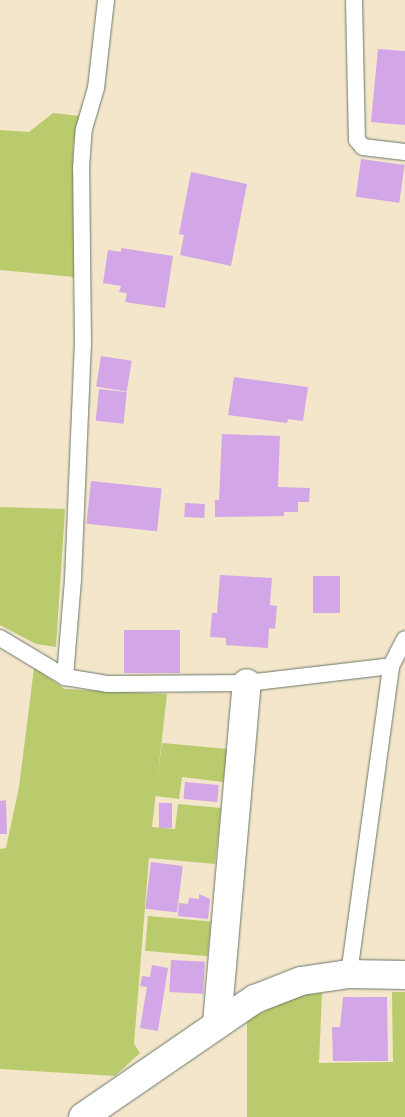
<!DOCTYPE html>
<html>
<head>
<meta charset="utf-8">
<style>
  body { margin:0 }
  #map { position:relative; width:405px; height:1117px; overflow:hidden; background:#f3e6cb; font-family:Sriracha,sans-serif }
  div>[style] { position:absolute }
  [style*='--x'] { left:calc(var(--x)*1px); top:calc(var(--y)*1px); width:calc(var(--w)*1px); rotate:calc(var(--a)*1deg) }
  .green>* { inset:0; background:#bacb6d; transform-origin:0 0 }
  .building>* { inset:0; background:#d3a6e7; transform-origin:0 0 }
  .roads { filter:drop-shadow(0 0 1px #697869) drop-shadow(0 0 1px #697869) }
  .service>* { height:16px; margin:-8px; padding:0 8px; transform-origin:8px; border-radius:8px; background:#fff }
  .minor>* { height:28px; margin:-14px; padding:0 14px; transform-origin:14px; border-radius:14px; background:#fff }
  span { translate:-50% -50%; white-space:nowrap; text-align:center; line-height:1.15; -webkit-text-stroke:4px #fcf5e5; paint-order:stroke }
</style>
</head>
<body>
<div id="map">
  <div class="green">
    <div style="clip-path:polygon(53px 113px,80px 116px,73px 144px,74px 277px,0 270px,0 130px,29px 132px)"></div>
    <div style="clip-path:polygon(0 507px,65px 509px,56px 647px,36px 644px,0 625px)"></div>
    <div style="clip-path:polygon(34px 668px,65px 689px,167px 694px,152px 827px,175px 829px,178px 804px,221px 808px,215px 864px,149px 858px,134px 1044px,140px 1053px,115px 1076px,0 1069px,0 849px,6px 848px,19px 787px)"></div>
    <div style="clip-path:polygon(162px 743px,228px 749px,223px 782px,182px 777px,179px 799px,155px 796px)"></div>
    <div style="left:148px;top:916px;width:63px;height:35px;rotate:5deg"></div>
    <div style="clip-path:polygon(392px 992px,405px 992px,405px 1117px,247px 1117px,247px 1020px,297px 995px,322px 993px,319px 1063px,393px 1062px)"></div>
  </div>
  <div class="building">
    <div style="clip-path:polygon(378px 49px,405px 51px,405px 125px,371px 122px)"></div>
    <div style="left:361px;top:159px;width:44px;height:38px;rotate:8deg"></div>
    <div style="clip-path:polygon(191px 172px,247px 184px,231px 266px,180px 255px,184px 235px,179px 234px)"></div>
    <div style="clip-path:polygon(121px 248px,173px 256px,165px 308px,125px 302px,127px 293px,119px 292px,121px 286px,103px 283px,108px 250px,121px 252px)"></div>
    <div style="left:101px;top:356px;width:31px;height:31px;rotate:9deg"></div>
    <div style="clip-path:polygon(234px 377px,308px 387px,303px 421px,288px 419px,287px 423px,228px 415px)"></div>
    <div style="left:99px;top:389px;width:28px;height:32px;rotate:6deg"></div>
    <div style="clip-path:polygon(222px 434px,280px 436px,278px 487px,310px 488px,309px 502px,298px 502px,298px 512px,284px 512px,284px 516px,215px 517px,215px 500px,219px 500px)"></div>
    <div style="left:91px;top:481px;width:71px;height:43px;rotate:6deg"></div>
    <div style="left:185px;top:503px;width:20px;height:14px;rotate:3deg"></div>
    <div style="clip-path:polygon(220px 575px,272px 578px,270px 605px,277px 606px,275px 629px,269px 628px,268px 648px,226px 645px,226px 638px,210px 637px,212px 613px,217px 613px)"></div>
    <div style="left:340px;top:576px;width:37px;height:27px;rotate:90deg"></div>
    <div style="left:180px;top:630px;width:43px;height:56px;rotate:90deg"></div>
    <div style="left:185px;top:782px;width:34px;height:17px;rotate:5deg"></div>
    <div style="clip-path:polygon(6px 800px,7px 834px,0 834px,0 801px)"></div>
    <div style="left:159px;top:803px;width:13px;height:25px"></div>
    <div style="left:151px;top:862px;width:32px;height:47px;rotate:7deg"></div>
    <div style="clip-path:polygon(199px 894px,210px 899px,208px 919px,178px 916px,179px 903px,188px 904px,189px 898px,199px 899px)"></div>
    <div style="left:171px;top:960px;width:34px;height:32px;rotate:3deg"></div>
    <div style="clip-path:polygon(152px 965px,168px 968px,158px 1031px,140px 1028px,147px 987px,140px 986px,142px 976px,150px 977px)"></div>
    <div style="clip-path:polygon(343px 997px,387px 997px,388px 1061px,333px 1061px,332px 1027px,340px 1027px)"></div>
  </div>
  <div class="roads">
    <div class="service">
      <div style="--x:354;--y:0;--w:140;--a:88.8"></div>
      <div style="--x:357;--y:140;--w:9;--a:49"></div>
      <div style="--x:363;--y:147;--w:42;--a:6.8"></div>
      <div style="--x:0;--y:638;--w:76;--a:31"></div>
      <div style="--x:65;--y:677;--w:44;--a:9.2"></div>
      <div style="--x:108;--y:684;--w:139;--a:-0.4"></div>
      <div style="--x:247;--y:683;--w:145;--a:-6.7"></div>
      <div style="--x:65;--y:677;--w:97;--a:-85.3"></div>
      <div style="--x:73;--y:580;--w:234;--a:-87.6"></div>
      <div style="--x:83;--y:346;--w:178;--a:-90.6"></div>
      <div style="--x:81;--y:168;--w:39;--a:-86"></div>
      <div style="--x:84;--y:129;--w:43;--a:-73.7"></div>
      <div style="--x:96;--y:88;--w:89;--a:-83.5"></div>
      <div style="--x:349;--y:974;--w:311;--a:-82.2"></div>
      <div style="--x:391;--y:666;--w:30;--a:-63"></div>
    </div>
    <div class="minor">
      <div style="--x:217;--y:1023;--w:341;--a:-85"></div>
      <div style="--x:83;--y:1117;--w:209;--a:-34.5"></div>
      <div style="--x:255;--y:999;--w:49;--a:-21.4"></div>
      <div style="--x:301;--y:981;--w:49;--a:-8.3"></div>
      <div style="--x:349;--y:974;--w:56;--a:1"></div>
    </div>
  </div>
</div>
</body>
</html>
